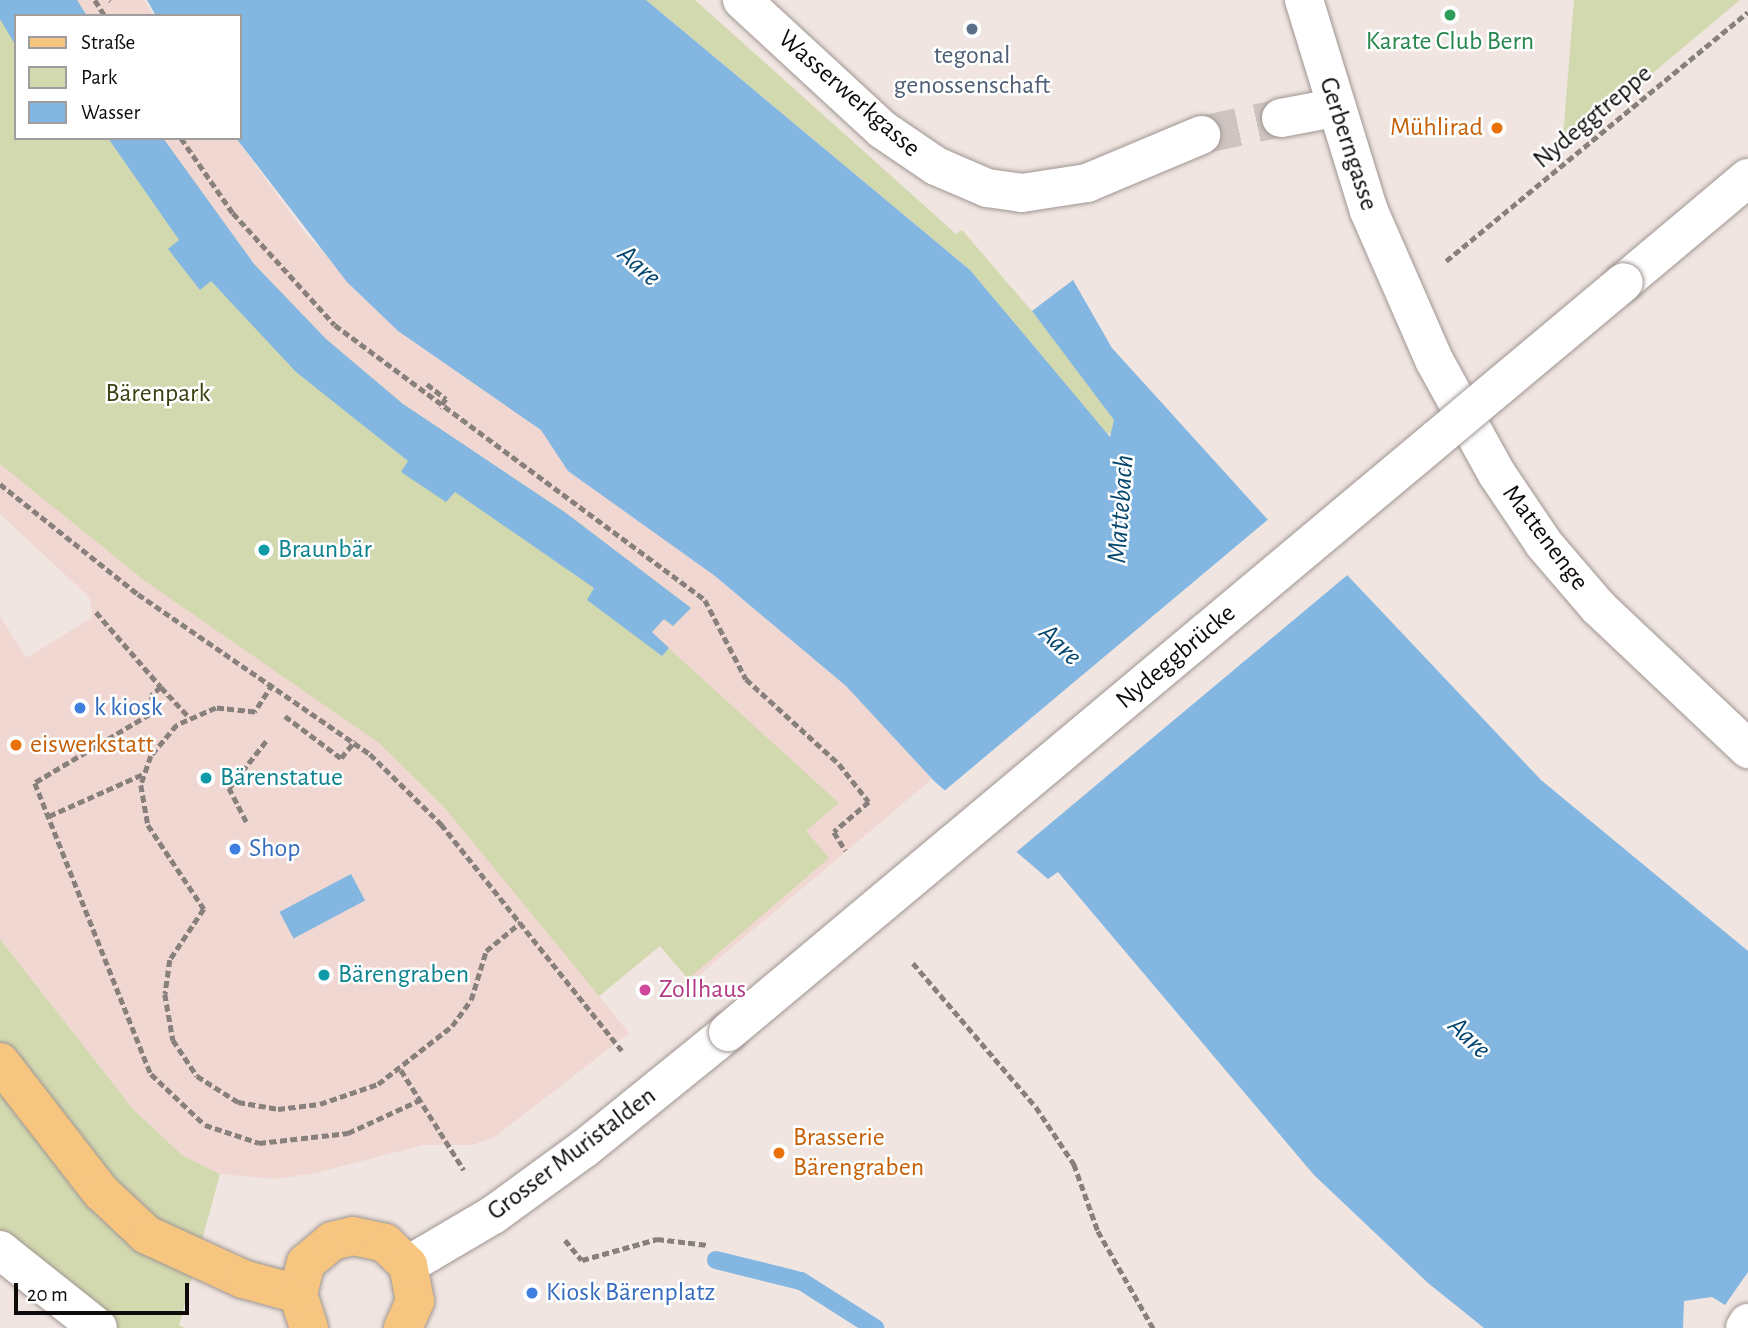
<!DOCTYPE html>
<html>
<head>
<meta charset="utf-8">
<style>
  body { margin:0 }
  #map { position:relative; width:1748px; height:1328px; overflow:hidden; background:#f0e5e1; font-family:"Alegreya Sans",sans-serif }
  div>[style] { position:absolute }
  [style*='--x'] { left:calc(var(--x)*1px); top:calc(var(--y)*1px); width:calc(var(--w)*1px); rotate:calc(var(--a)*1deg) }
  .commercial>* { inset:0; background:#f1d7d1 }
  .green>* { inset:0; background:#d3d9af }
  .water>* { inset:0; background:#83b7e2; transform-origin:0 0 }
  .pier>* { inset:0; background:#f0e5e1 }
  .stream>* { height:18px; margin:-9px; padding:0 9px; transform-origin:9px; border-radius:9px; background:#83b7e2 }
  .minor-tunnel>* { height:38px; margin-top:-19px; transform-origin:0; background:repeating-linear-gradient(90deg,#cec4c1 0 38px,transparent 0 57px) }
  .path>* { height:4.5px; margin-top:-2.25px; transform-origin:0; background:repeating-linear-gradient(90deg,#88807d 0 7px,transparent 0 10.5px) }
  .roads { filter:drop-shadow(0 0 2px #9f9591) drop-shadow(0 0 2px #9f9591) }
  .minor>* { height:38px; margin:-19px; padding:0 19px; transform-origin:19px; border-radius:19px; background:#fff }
  .major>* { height:38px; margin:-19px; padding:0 19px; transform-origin:19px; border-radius:19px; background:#f6c580 }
  .bridges { filter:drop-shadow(0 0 2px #9f9591) drop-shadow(0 0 2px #9f9591) }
  .minor-bridge>* { height:38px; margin:-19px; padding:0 19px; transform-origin:19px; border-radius:19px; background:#fff }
  .dots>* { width:19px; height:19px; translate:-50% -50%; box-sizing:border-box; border:4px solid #fff; border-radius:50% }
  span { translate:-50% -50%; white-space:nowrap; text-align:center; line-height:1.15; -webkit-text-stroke:5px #fff; paint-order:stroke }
  .leisure-label { font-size:26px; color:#27864d }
  .service-label { font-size:26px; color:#4e5e75 }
  .street-label { font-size:26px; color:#0f0b0a }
  .food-label { font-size:26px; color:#c56008 }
  .right { translate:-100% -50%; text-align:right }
  .left { translate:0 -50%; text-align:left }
  .park-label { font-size:26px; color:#3c4010 }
  .culture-label { font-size:26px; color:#0d838f }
  .shop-label { font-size:26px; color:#366cbe }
  .hotel-label { font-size:26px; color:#b23c85 }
  .water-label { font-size:28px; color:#05466e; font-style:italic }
  .legend { position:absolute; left:14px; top:14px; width:228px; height:126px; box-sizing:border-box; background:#fff; border:2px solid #9f9d9d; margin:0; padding:9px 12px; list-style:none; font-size:21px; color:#0f0b0a }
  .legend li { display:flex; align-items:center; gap:14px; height:35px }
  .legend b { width:35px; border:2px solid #9f9d9d }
  .scale { position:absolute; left:14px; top:1283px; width:175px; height:32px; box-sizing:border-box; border:4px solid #0f0b0a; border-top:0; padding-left:9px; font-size:21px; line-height:24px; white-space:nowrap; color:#0f0b0a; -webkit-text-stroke:5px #fff; paint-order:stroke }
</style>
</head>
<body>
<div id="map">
  <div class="commercial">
    <div style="clip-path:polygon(0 0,144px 0,154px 16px,16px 16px,16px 138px,236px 138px,304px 232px,398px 331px,542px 430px,568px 471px,715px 576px,846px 686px,932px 779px,691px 982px,660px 946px,599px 996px,629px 1033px,496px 1136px,473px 1145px,423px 1145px,316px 1173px,276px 1179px,220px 1174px,182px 1155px,133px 1109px,0 939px,0 616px,26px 658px,93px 617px,89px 597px,0 514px)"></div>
  </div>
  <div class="green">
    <div style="clip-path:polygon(0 0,77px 0,87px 16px,16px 16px,16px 138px,163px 138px,254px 264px,326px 339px,403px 404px,566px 513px,691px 608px,673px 626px,663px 619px,652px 633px,839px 803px,806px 831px,829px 858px,688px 979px,660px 946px,599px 996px,444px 807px,379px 743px,145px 581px,0 464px)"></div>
    <div style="clip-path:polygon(646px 0,695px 0,956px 234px,962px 230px,1067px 352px,1114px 420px,1115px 434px,1102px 433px,970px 270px)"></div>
    <div style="clip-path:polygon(1574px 0,1740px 0,1562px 149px)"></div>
    <div style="clip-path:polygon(0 939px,133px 1109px,182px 1155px,220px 1174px,179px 1325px,185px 1328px,107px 1328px,0 1244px)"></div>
  </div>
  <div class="water">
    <div style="clip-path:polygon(0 0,77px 0,87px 16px,16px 16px,16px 46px,0 19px)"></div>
    <div style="clip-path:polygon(147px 0,646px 0,970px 270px,1110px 437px,1114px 420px,1032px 311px,1073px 280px,1112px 348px,1298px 553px,1314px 540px,1541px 780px,1748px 951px,1748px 1328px,1484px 1328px,1428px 1283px,1314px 1175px,1058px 872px,1048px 879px,934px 781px,846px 686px,715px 576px,568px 471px,541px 430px,398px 331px,347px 282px,236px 138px,240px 16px,156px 16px)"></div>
    <div style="clip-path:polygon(108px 138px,163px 138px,254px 264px,326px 339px,403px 404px,566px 513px,691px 608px,673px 626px,664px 619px,652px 632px,669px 648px,662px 656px,587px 600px,594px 588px,455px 492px,446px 502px,401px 472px,408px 461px,296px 372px,211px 281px,200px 290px,168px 249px,179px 240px)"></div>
    <div style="left:351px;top:874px;width:30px;height:81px;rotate:62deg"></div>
  </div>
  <div class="pier">
    <div style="clip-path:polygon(1271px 517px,1299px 548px,1315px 537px,1351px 572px,1015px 853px,943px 792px)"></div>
    <div style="clip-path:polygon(1748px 1272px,1748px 1328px,1683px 1328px,1684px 1301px,1712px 1297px,1725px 1305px)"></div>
  </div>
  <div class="stream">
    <div style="--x:716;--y:1260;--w:88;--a:13.9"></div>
    <div style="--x:801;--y:1281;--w:88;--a:32.4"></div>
  </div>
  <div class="minor-tunnel">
    <div style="--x:1201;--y:135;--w:82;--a:-12"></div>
  </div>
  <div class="path">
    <div style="--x:95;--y:0;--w:19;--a:58"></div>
    <div style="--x:110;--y:0;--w:1;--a:45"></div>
    <div style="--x:181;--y:138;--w:91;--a:55.3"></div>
    <div style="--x:233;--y:213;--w:151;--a:47.7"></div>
    <div style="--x:335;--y:325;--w:461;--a:36.6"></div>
    <div style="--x:705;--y:600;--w:89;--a:62.6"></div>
    <div style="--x:746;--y:679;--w:126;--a:42.4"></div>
    <div style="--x:839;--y:764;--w:48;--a:51.7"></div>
    <div style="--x:869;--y:802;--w:46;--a:139.4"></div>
    <div style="--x:834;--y:832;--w:22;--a:58"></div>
    <div style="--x:1446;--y:261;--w:391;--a:-39.5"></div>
    <div style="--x:427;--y:384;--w:24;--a:38"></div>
    <div style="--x:446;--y:399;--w:11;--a:124"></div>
    <div style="--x:0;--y:484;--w:176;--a:38.6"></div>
    <div style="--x:138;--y:594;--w:282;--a:34.6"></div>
    <div style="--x:370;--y:754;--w:100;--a:44.6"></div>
    <div style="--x:441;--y:824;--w:290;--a:51.4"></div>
    <div style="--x:96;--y:612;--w:99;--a:49.1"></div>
    <div style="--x:161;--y:687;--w:13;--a:138"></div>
    <div style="--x:151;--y:696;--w:15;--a:58"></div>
    <div style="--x:159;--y:709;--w:144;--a:149.2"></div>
    <div style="--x:35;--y:783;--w:313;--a:68.3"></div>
    <div style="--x:151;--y:1074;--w:74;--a:43.4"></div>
    <div style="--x:205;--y:1125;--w:57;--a:18.4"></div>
    <div style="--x:259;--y:1143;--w:90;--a:-6.4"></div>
    <div style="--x:348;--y:1133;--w:79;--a:-24.6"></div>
    <div style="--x:273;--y:684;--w:33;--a:123"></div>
    <div style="--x:255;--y:712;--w:39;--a:-174"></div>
    <div style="--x:216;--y:708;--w:43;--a:156.4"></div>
    <div style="--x:177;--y:725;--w:40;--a:130"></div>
    <div style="--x:151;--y:756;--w:31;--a:109"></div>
    <div style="--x:141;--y:785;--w:41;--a:80.1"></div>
    <div style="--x:148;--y:825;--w:101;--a:56.3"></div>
    <div style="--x:204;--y:909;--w:61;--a:123.7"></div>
    <div style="--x:170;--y:960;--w:34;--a:98"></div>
    <div style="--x:165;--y:994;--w:47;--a:80.1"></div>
    <div style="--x:173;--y:1040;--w:43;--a:56.3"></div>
    <div style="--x:197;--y:1076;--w:49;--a:32.4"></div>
    <div style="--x:238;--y:1102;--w:41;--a:9.9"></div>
    <div style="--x:278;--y:1109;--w:42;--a:-6.8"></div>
    <div style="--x:320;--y:1104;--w:61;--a:-19"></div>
    <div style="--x:378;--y:1084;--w:94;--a:-38.1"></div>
    <div style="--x:452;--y:1026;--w:32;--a:-54"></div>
    <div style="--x:471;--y:1000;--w:51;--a:-73"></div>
    <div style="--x:486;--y:951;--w:45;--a:-39.6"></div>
    <div style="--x:161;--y:687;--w:42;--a:46.9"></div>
    <div style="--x:285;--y:716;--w:70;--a:36.9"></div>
    <div style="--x:341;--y:758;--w:22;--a:-51"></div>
    <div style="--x:49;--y:816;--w:103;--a:-24.1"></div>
    <div style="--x:246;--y:822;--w:38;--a:-117"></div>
    <div style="--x:229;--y:788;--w:60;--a:-51.8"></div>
    <div style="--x:913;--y:963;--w:189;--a:49.5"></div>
    <div style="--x:1036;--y:1107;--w:69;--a:56.3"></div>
    <div style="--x:1074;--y:1164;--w:71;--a:70.3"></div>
    <div style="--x:1098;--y:1231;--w:112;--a:60.4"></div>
    <div style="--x:401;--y:1070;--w:118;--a:57.8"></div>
    <div style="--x:565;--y:1240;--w:26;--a:50"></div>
    <div style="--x:582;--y:1260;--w:78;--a:-15.6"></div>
    <div style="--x:657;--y:1239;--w:51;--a:6.7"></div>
  </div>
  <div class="roads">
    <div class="minor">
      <div style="--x:742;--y:0;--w:192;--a:42.7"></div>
      <div style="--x:883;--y:130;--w:64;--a:34.2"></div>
      <div style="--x:936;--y:166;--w:56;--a:23.3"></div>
      <div style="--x:987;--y:188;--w:35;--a:8"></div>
      <div style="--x:1022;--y:193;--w:66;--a:-8.7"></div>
      <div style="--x:1087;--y:183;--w:124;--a:-22.8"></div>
      <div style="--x:1304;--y:0;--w:221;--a:72.9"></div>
      <div style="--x:1369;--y:211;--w:163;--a:66.4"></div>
      <div style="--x:1434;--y:360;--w:130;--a:61.1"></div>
      <div style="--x:1497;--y:474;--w:84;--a:56.1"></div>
      <div style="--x:1544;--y:544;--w:83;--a:49.4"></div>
      <div style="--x:1598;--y:607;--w:207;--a:43.4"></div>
      <div style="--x:1281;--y:118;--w:54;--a:-10.7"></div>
      <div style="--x:1624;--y:282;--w:162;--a:-40"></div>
      <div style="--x:0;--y:1250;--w:125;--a:38.5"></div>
      <div style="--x:408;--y:1265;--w:99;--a:-30.5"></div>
      <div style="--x:493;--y:1215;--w:114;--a:-36.1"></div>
      <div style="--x:585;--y:1148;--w:184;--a:-39"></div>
      <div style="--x:1745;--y:1328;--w:6;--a:-59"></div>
    </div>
    <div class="major">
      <div style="--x:0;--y:1062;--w:165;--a:52.2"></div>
      <div style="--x:101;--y:1192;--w:63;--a:43.1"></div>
      <div style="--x:147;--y:1235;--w:106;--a:24.6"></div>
      <div style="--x:243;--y:1279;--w:57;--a:15.3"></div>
      <div style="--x:309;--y:1328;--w:36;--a:-108"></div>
      <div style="--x:298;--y:1294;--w:32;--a:-76"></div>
      <div style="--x:306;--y:1263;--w:34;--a:-40"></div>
      <div style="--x:332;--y:1241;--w:22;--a:-13"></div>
      <div style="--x:353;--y:1236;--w:33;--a:12"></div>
      <div style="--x:385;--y:1243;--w:32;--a:44"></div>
      <div style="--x:408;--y:1265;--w:37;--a:79"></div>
      <div style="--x:415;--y:1301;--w:30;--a:114"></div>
    </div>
  </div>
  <div class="bridges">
    <div class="minor-bridge">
      <div style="--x:728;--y:1032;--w:1168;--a:-39.93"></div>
    </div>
  </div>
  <div class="dots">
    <div style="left:1450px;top:15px;background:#2e9e5b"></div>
    <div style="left:972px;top:29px;background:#5c6f8a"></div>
    <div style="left:1497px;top:128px;background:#e8710a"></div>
    <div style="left:264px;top:550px;background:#0f9aa8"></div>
    <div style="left:80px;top:708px;background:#3f7fe0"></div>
    <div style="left:16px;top:745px;background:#e8710a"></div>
    <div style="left:206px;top:778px;background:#0f9aa8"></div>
    <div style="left:235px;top:849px;background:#3f7fe0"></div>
    <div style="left:324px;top:975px;background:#0f9aa8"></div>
    <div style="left:645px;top:990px;background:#d1479c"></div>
    <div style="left:779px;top:1153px;background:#e8710a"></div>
    <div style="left:532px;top:1293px;background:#3f7fe0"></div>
  </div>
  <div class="leisure-label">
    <span style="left:1450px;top:42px">Karate Club Bern</span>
  </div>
  <div class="service-label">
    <span style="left:972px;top:71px">tegonal<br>genossenschaft</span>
  </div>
  <div class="street-label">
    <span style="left:849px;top:94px;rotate:41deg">Wasserwerkgasse</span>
    <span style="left:1593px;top:117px;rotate:-40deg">Nydeggtreppe</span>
    <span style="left:1348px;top:144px;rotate:72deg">Gerberngasse</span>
    <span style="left:1545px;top:538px;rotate:53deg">Mattenenge</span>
    <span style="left:1176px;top:657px;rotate:-40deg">Nydeggbrücke</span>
    <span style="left:572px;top:1154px;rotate:-37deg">Grosser Muristalden</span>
  </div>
  <div class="food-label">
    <span class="right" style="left:1483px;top:128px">Mühlirad</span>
    <span class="left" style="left:30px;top:745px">eiswerkstatt</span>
    <span class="left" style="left:793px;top:1153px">Brasserie<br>Bärengraben</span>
  </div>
  <div class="park-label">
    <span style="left:158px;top:394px">Bärenpark</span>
  </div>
  <div class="culture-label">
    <span class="left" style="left:278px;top:550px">Braunbär</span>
    <span class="left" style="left:220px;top:778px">Bärenstatue</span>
    <span class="left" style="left:338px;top:975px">Bärengraben</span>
  </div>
  <div class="shop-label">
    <span class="left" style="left:94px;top:708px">k kiosk</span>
    <span class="left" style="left:249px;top:849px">Shop</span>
    <span class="left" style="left:546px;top:1293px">Kiosk Bärenplatz</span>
  </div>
  <div class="hotel-label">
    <span class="left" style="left:659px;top:990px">Zollhaus</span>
  </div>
  <div class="water-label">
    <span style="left:639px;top:266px;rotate:42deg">Aare</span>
    <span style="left:1121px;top:509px;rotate:-86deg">Mattebach</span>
    <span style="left:1060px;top:645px;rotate:44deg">Aare</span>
    <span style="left:1469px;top:1038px;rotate:44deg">Aare</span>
  </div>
  <ul class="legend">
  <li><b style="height:9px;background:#f6c580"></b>Straße</li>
  <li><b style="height:19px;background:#d3d9af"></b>Park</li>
  <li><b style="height:19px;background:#83b7e2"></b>Wasser</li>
  </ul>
  <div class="scale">20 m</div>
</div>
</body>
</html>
